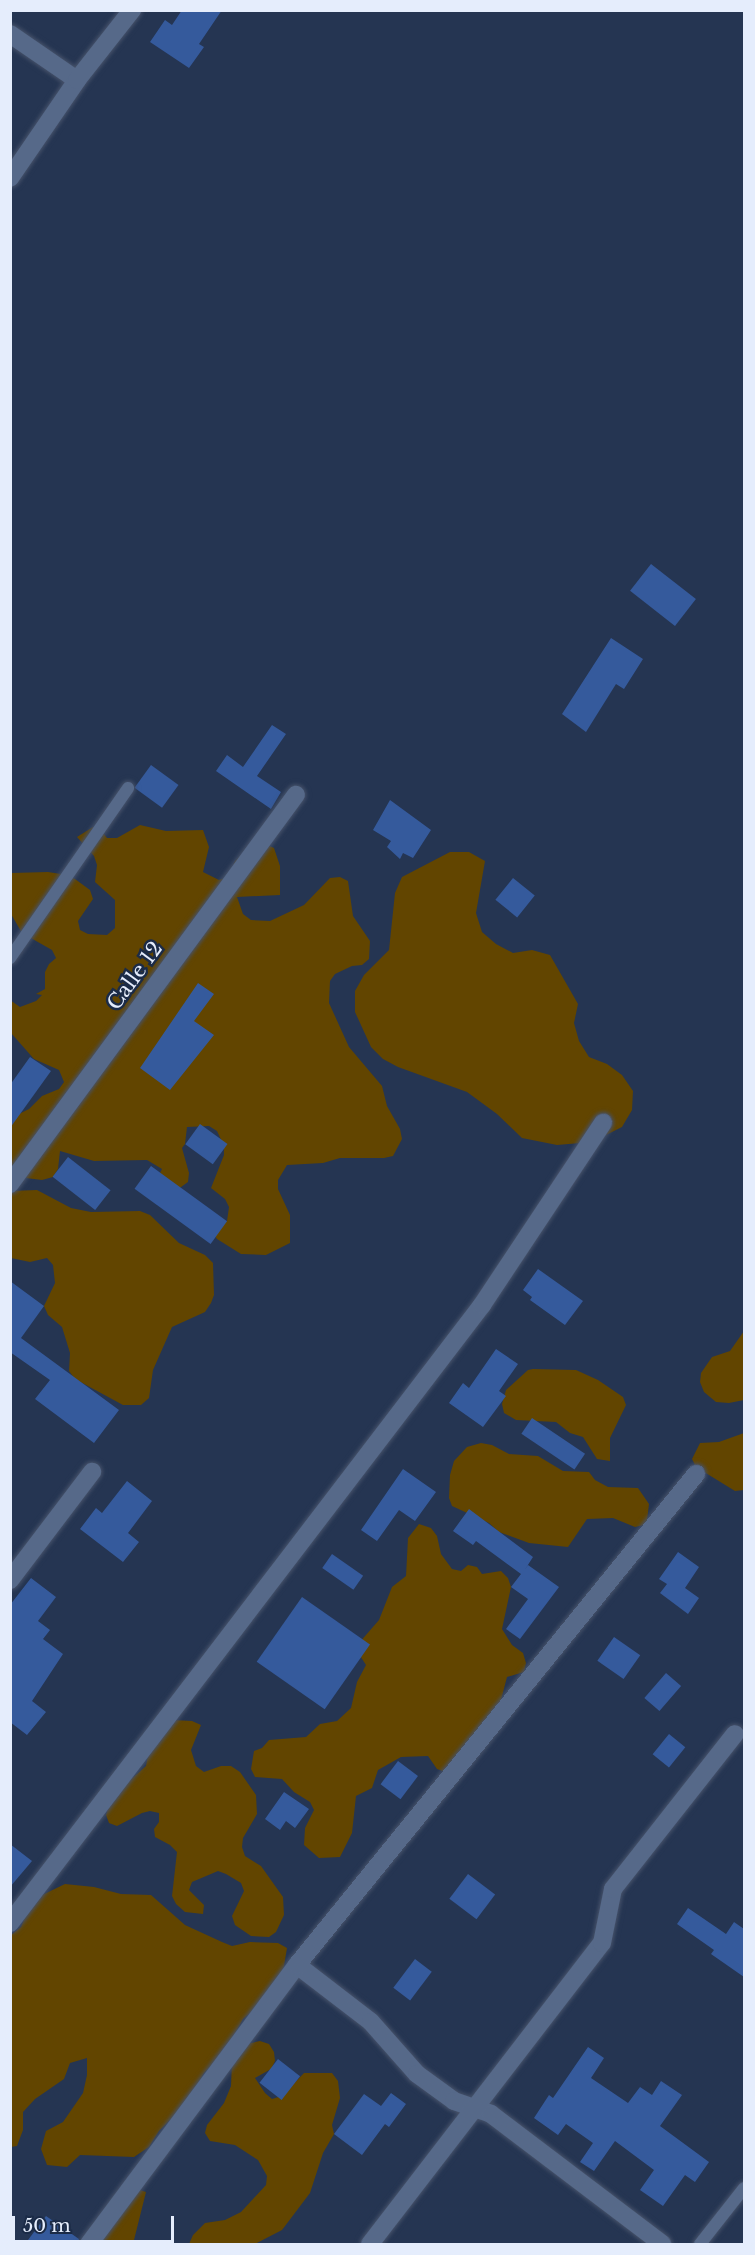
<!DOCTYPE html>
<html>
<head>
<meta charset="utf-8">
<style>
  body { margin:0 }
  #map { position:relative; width:755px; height:2255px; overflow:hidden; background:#253552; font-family:"Libre Baskerville",serif }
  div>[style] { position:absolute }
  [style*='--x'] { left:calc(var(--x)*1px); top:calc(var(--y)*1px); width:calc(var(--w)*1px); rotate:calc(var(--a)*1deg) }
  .green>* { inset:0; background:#624500 }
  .building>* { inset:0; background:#355a9c; transform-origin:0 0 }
  .roads { filter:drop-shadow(0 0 2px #46526a) drop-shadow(0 0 2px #46526a) }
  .lane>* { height:12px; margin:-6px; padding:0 6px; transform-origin:6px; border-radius:6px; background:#566989 }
  .street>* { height:18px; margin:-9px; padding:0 9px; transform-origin:9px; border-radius:9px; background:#566989 }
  span { translate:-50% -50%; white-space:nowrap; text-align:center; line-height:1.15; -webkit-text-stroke:5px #1b2b47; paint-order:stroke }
  .street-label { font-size:20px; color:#e5edfc }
  .frame { position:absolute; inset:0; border:12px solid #e5edfc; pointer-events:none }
  .scale { position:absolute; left:12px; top:2216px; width:162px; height:27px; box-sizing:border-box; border:3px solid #e5edfc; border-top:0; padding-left:8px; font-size:18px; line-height:21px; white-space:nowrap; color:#e5edfc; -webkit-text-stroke:4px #1b2b47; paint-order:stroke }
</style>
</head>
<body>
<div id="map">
  <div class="green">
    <div style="clip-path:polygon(140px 825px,166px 831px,203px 830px,209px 847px,203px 872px,219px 880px,228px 877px,235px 861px,248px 848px,265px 844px,274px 848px,280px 866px,280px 895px,237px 897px,243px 914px,251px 920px,270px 921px,304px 905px,330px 878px,340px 877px,348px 881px,353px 916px,370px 941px,369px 959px,362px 965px,352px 966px,335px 974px,330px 981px,329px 1003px,349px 1047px,382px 1086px,387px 1106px,400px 1129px,402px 1139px,393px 1156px,384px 1158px,340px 1158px,323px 1163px,287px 1165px,278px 1180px,278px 1189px,290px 1215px,290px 1243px,266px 1255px,241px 1254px,217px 1239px,212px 1232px,217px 1224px,227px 1221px,229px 1207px,225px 1199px,211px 1188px,224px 1155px,224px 1146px,217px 1131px,209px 1126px,187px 1127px,185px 1144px,182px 1148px,189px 1173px,188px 1182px,174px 1192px,158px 1177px,162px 1169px,147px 1160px,94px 1161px,60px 1151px,58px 1169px,53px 1177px,42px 1180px,26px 1178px,17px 1174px,12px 1167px,11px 1118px,29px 1109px,42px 1096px,59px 1089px,64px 1082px,59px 1070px,34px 1059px,11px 1033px,10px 1000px,20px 1007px,36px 1001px,42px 995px,36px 994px,45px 989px,45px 972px,49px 964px,56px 958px,52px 950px,22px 933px,11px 914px,11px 873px,48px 872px,67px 875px,75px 879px,90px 890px,93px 899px,78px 921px,80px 930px,88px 934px,107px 935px,115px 928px,115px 900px,95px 882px,97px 865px,94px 856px,77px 837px,93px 827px,101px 830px,107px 838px,117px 838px)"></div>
    <div style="clip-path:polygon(450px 852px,469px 852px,485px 861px,476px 913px,482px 932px,496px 944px,513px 953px,532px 950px,550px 955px,578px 1004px,574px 1023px,579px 1041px,589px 1057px,607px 1064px,622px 1075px,633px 1091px,632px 1110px,622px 1127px,592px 1142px,557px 1145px,522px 1138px,497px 1114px,467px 1092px,398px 1067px,383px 1059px,371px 1047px,355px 1012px,355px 991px,364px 975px,389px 950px,395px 893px,402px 877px)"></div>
    <div style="clip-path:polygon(37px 1190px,71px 1208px,91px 1212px,140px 1211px,150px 1215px,179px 1243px,205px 1255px,213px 1263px,214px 1295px,211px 1303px,205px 1312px,172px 1327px,153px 1370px,149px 1398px,141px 1405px,123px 1405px,75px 1379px,69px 1371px,70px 1353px,62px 1327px,48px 1315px,44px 1306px,55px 1283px,53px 1265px,47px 1258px,30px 1262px,11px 1258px,10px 1191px)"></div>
    <div style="clip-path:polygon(744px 1331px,744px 1400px,729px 1403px,716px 1402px,704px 1392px,700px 1382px,701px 1373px,712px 1357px,730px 1351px)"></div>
    <div style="clip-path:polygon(533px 1369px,576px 1370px,598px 1380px,623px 1397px,626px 1405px,610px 1438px,610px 1461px,597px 1459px,583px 1437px,570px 1433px,556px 1422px,516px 1420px,504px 1413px,502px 1404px,506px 1390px,528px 1370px)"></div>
    <div style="clip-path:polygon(744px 1433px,744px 1490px,735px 1491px,696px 1467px,692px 1459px,700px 1443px,719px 1442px)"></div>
    <div style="clip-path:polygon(481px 1443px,492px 1445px,509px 1454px,538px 1456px,563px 1471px,589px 1472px,595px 1480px,608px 1487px,638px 1488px,649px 1504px,647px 1521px,644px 1525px,635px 1527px,613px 1518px,587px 1519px,568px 1547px,529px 1543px,499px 1532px,489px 1523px,452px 1506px,449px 1498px,450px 1475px,454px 1461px,467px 1447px)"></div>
    <div style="clip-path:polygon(419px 1524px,431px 1528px,437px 1536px,441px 1554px,452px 1569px,461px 1571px,468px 1565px,477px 1567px,482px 1574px,501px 1571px,508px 1578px,511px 1587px,502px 1629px,512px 1645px,523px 1653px,526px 1663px,524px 1672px,507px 1677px,500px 1704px,445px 1772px,437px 1769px,428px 1756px,401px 1757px,378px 1770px,372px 1788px,356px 1796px,352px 1833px,340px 1857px,319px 1858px,304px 1845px,305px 1828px,314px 1810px,310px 1802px,294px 1792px,282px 1779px,255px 1777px,251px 1769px,254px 1751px,262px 1748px,269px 1740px,306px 1737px,320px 1724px,337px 1721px,351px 1708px,357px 1682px,366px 1665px,357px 1651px,359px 1643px,379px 1620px,392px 1587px,406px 1576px,408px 1538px)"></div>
    <div style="clip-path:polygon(173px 1720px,192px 1721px,201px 1725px,191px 1750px,196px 1766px,204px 1772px,221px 1766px,231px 1766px,240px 1772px,256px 1795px,257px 1814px,243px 1838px,242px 1847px,245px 1856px,261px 1866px,283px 1897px,284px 1915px,276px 1932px,269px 1937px,251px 1936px,235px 1925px,232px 1916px,244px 1891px,241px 1883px,226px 1874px,218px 1871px,192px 1882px,189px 1890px,204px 1905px,203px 1914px,185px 1912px,176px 1904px,172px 1896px,177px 1852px,170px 1845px,155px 1837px,154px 1829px,159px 1822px,159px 1813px,150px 1811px,142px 1813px,117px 1826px,109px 1823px,106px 1815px,111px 1797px,146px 1766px,149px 1748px)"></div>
    <div style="clip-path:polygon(65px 1884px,94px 1887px,121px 1894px,151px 1895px,185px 1925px,222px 1942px,232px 1946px,250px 1942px,278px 1943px,287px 1948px,284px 1966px,274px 1993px,243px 2019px,225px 2051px,204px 2073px,185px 2105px,159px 2131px,149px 2147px,134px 2157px,80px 2155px,67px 2167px,47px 2165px,41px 2149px,46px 2131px,63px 2122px,83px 2093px,87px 2075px,87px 2058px,70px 2063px,64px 2079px,35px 2099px,23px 2112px,23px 2130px,17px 2146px,11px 2147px,11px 1935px,21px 1927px,28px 1910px,40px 1896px)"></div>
    <div style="clip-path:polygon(260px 2041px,269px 2044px,274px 2052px,275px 2061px,271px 2069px,255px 2078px,265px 2093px,272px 2099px,282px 2096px,304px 2073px,332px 2073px,338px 2081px,340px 2098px,332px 2125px,334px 2134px,323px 2153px,310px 2193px,282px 2230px,255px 2244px,189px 2244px,193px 2235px,205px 2223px,225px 2220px,241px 2212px,266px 2185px,267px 2176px,258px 2160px,235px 2145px,210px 2141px,205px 2133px,207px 2125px,224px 2103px,231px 2086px,232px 2060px,242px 2045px)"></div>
    <div style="clip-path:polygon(137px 2189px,146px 2192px,133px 2244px,69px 2244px,86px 2238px)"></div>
  </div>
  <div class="building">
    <div style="clip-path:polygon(182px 10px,222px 10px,199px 44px,204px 47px,189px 68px,150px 42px,165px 20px,172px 25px)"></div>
    <div style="left:651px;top:564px;width:57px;height:34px;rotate:38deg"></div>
    <div style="clip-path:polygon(611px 638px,643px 659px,624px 689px,616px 684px,586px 732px,562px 714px)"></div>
    <div style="clip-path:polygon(272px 725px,286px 734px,257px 776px,281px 792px,271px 809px,216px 771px,227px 755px,243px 767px)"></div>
    <div style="left:151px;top:765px;width:34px;height:28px;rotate:36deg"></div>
    <div style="clip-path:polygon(390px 800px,431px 830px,413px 858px,403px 853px,400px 859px,387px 847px,391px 841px,373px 830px)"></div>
    <div style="left:513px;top:878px;width:28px;height:28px;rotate:39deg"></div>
    <div style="clip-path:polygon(198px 983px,214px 994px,194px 1021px,214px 1035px,170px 1090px,140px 1068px)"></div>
    <div style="clip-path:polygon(30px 1057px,51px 1071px,10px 1128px,10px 1085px)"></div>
    <div style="left:200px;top:1124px;width:34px;height:25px;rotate:36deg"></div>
    <div style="left:68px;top:1157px;width:54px;height:25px;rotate:38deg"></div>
    <div style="left:151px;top:1166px;width:94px;height:28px;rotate:36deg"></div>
    <div style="clip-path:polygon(538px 1269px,583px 1301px,565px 1325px,530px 1300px,532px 1297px,523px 1290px)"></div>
    <div style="clip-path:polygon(10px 1281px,44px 1306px,21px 1338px,119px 1410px,94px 1443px,35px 1399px,50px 1380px,10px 1352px)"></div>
    <div style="clip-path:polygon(496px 1349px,518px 1364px,499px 1391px,506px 1396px,483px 1427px,449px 1403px,463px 1383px,469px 1388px)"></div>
    <div style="left:532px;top:1418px;width:64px;height:19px;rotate:34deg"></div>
    <div style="clip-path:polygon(403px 1469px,436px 1492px,415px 1521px,399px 1510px,377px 1541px,361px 1530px)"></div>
    <div style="clip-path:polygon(127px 1481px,152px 1501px,128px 1533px,139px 1542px,123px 1562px,80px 1529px,96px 1508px,102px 1513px)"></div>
    <div style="clip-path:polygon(469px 1509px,533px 1557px,524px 1571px,528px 1565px,559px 1587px,520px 1639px,506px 1629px,528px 1599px,511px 1587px,521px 1574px,476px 1541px,473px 1545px,453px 1531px)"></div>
    <div style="clip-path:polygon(678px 1552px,699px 1567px,685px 1588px,699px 1598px,688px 1614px,660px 1593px,667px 1584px,659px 1579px)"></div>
    <div style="left:332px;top:1554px;width:38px;height:17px;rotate:35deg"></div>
    <div style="clip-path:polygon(31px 1578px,56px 1597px,38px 1621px,50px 1630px,43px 1639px,63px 1654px,32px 1701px,46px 1712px,27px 1735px,10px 1722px,10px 1605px)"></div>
    <div style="left:302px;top:1597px;width:83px;height:79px;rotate:35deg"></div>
    <div style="left:614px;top:1637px;width:32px;height:29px;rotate:35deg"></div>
    <div style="left:666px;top:1673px;width:20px;height:33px;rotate:41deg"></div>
    <div style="left:669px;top:1734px;width:21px;height:26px;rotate:39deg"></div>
    <div style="left:398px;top:1761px;width:25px;height:29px;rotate:37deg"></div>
    <div style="clip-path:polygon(284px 1792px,309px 1809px,295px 1828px,286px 1821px,280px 1830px,265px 1819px)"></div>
    <div style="clip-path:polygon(10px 1844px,32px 1861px,10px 1887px)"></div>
    <div style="left:468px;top:1874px;width:34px;height:31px;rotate:37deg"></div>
    <div style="clip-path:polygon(688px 1908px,726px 1934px,734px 1922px,744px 1929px,744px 1977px,711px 1954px,714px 1950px,677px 1924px)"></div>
    <div style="left:415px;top:1959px;width:21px;height:36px;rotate:37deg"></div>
    <div style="clip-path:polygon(588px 2047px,604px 2058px,591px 2078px,628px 2103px,640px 2087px,652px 2095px,661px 2081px,682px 2095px,660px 2126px,709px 2162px,695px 2182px,685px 2175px,663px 2206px,640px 2190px,654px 2170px,615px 2141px,594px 2171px,580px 2162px,593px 2143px,566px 2124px,558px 2135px,534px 2118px,549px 2095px,553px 2098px)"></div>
    <div style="left:278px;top:2059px;width:28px;height:30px;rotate:38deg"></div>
    <div style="clip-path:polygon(391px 2093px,406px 2104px,389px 2127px,385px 2124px,362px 2155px,334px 2134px,364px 2094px,381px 2106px)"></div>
    <div style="clip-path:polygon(46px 2216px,79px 2239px,78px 2244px,25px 2244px)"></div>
  </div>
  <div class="roads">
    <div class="lane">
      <div style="--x:10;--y:958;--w:207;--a:-55.2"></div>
      <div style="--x:700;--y:2244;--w:71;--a:-51.8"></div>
    </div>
    <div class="street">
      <div style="--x:10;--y:34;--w:81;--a:34.5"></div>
      <div style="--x:10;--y:178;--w:119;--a:-55.6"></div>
      <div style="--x:77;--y:80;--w:89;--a:-51.8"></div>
      <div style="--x:10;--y:1184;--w:483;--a:-53.7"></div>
      <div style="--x:10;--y:1580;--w:136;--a:-52.8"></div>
      <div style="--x:10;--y:1923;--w:778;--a:-52.63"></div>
      <div style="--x:482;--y:1305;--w:219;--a:-56.4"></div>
      <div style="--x:297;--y:1965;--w:93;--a:37.6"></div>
      <div style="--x:371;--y:2022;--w:69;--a:48.5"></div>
      <div style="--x:417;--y:2074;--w:46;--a:36.1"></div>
      <div style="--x:454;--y:2101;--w:39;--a:19"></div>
      <div style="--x:491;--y:2114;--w:215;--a:37.2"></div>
      <div style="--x:89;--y:2244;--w:348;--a:-53.3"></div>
      <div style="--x:297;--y:1965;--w:633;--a:-50.9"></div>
      <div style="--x:370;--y:2244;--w:380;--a:-52.4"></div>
      <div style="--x:602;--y:1943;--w:55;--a:-78.5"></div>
      <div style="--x:613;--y:1889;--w:197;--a:-51.8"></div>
    </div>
  </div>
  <div class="street-label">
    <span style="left:135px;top:976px;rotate:-54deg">Calle 12</span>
  </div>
  <div class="frame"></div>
  <div class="scale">50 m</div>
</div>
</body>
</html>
